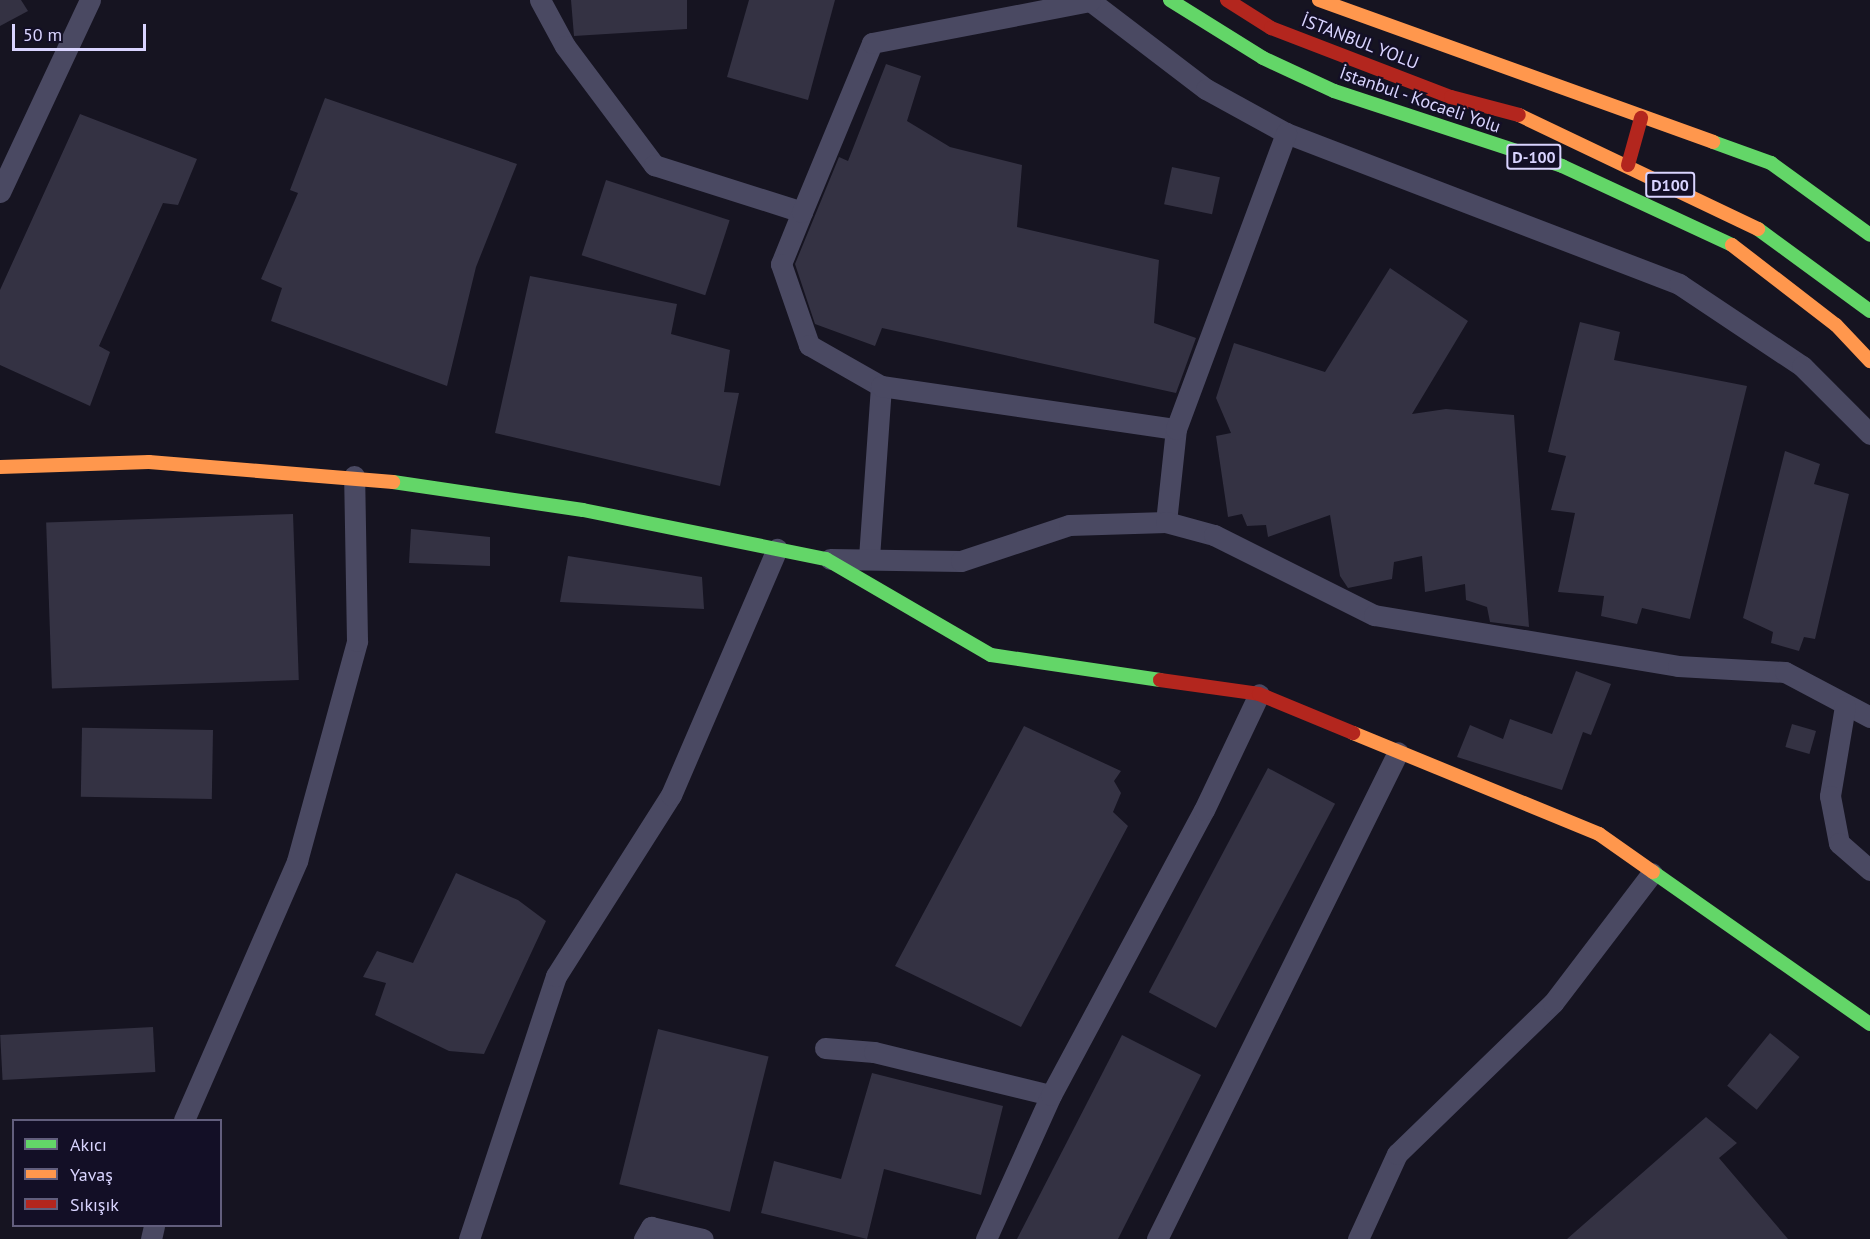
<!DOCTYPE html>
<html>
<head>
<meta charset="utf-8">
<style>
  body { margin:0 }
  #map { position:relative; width:1870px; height:1239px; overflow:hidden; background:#161421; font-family:"PT Sans",sans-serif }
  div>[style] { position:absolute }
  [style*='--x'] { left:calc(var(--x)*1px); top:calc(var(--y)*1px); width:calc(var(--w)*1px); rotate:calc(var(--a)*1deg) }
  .building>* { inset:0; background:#343243; transform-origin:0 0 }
  .street>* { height:21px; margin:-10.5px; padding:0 10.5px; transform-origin:10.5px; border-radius:10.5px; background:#4a4962 }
  .fast>* { height:14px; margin:-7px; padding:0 7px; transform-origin:7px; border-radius:7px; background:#63d668 }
  .slow>* { height:14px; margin:-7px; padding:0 7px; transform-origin:7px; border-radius:7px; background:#ff974d }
  .jam>* { height:14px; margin:-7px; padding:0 7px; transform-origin:7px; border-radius:7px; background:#b3261e }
  span { translate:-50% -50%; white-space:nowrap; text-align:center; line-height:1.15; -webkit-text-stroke:4.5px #130f26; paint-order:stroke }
  .shield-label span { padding:2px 4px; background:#130f26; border:2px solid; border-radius:4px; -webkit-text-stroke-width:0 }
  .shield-label { font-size:16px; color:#d9d4ff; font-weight:700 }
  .street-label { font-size:18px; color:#d9d4ff }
  .legend { position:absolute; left:12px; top:1119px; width:210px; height:108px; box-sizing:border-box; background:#130f26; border:2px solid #625e7d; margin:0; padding:8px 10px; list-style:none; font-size:18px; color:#d9d4ff }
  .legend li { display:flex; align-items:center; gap:12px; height:30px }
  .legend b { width:30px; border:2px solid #625e7d }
  .scale { position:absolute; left:12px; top:24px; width:134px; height:27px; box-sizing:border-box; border:3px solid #d9d4ff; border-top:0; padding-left:8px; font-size:18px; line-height:21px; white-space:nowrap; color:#d9d4ff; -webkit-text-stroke:4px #130f26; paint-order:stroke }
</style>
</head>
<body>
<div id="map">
  <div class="building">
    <div style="clip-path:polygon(0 0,21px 0,28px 11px,0 26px)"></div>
    <div style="clip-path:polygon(571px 0,687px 0,687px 29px,574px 36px)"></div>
    <div style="clip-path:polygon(749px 0,835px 0,808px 100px,727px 77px)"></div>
    <div style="clip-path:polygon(886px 64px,921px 76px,907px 121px,950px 147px,1022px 165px,1017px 227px,1159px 260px,1154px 323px,1196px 338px,1176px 393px,882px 328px,875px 346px,815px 324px,795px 264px,839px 157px,848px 161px)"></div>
    <div style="clip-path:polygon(325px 98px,517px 164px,476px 267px,447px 386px,271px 321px,282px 288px,261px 279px,298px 193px,290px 190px)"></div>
    <div style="clip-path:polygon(80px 114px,197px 159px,178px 205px,163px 203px,99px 346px,110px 352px,90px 406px,0 365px,0 290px)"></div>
    <div style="left:1172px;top:167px;width:49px;height:38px;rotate:12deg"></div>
    <div style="left:606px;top:180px;width:130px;height:79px;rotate:18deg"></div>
    <div style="clip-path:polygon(1390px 268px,1468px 321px,1412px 414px,1446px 409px,1514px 415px,1529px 627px,1490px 622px,1487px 607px,1466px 600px,1465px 584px,1425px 592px,1422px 556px,1394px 562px,1392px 579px,1348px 588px,1340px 576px,1330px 515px,1268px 537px,1266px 525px,1247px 526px,1242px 514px,1228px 517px,1216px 436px,1231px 433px,1216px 398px,1234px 343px,1325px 372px)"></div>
    <div style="clip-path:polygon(530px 276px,677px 304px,671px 334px,730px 350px,724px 392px,739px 393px,720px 486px,495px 433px)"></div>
    <div style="clip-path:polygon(1580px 322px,1620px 332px,1614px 360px,1747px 386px,1690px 619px,1642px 608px,1637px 624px,1601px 616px,1604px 596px,1558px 592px,1575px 513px,1551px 510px,1566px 456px,1548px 452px)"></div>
    <div style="clip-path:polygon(1785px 451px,1820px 464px,1814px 484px,1849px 494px,1815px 639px,1804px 637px,1799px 651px,1771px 643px,1773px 632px,1743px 618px)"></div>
    <div style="left:293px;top:514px;width:166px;height:247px;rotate:88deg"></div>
    <div style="clip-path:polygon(411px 529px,490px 537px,490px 566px,409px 563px)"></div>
    <div style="clip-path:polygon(568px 556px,702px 577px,704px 609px,560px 602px)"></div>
    <div style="clip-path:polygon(1576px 671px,1611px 684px,1591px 735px,1583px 732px,1562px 790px,1457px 757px,1470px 725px,1503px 739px,1510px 719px,1552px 734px)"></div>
    <div style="left:1792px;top:724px;width:25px;height:24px;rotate:16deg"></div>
    <div style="clip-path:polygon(1024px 726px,1121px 771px,1114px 781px,1121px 793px,1113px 812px,1128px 826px,1021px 1027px,895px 966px)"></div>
    <div style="left:213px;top:730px;width:69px;height:131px;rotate:91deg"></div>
    <div style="left:1268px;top:768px;width:76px;height:254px;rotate:28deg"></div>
    <div style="clip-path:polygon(456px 873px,518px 900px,546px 921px,484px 1054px,449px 1051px,375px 1015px,386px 983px,363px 977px,377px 951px,413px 963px)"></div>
    <div style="left:153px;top:1027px;width:45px;height:153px;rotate:87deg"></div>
    <div style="left:658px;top:1029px;width:114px;height:160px;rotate:14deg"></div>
    <div style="left:1770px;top:1033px;width:38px;height:68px;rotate:39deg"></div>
    <div style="clip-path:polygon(1122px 1035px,1201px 1075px,1118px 1239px,1017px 1239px)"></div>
    <div style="clip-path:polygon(872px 1073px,1003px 1106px,981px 1195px,884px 1169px,867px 1239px,761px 1213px,774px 1161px,841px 1179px)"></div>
    <div style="clip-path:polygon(1706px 1117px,1737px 1143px,1719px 1158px,1788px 1239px,1567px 1239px)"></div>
  </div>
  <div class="street">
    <div style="--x:540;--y:0;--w:52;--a:61.5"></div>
    <div style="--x:565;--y:46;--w:149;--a:53.2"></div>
    <div style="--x:654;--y:165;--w:155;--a:17.6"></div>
    <div style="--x:802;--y:212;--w:56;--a:112"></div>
    <div style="--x:781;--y:264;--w:86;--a:70.9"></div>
    <div style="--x:809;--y:345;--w:83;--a:29.7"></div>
    <div style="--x:881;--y:386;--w:173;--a:94"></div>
    <div style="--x:1089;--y:0;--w:147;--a:37.3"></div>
    <div style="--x:1206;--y:89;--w:91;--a:28.8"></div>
    <div style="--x:1286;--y:133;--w:421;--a:21"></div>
    <div style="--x:1679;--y:284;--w:148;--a:33.7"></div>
    <div style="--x:1802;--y:366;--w:96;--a:45"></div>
    <div style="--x:0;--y:192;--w:212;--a:-64.9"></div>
    <div style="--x:802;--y:212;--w:183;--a:-67.5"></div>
    <div style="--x:872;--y:43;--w:222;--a:-10.9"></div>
    <div style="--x:881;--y:386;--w:298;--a:8.3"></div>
    <div style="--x:1166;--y:522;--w:94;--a:-83.9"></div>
    <div style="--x:1176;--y:429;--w:316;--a:-69.6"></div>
    <div style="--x:830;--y:559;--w:131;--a:0.9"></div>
    <div style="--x:961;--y:561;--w:114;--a:-18.4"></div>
    <div style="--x:1069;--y:525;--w:97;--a:-1.8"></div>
    <div style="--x:1166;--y:522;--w:50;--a:15.2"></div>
    <div style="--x:1214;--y:535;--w:179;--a:26.6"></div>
    <div style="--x:1374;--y:615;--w:308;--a:9.5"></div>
    <div style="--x:1678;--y:666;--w:107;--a:3.2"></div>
    <div style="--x:1785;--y:672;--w:96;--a:27.9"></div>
    <div style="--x:1845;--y:706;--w:91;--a:99.5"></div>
    <div style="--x:1830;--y:796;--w:48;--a:79.2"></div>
    <div style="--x:1839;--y:843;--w:41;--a:41.1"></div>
    <div style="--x:825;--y:1048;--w:49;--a:4.7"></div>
    <div style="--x:874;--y:1052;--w:182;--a:13.7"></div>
    <div style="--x:1051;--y:1095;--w:158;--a:114.3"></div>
    <div style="--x:1051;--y:1095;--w:323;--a:-61.8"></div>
    <div style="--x:1204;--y:810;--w:128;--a:-64.6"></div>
    <div style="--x:184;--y:1120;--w:283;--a:-66.4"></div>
    <div style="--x:297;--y:861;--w:228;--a:-74.7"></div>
    <div style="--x:357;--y:641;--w:165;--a:-91"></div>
    <div style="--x:151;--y:1239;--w:13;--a:-77"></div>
    <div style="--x:469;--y:1239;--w:277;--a:-71.7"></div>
    <div style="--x:556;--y:976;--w:214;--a:-57.6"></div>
    <div style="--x:671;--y:795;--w:268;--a:-66.7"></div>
    <div style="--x:644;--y:1239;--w:14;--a:-60"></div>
    <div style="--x:651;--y:1227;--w:53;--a:13"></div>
    <div style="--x:1157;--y:1239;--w:543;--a:-63.67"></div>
    <div style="--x:1358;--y:1239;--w:94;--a:-65.4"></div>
    <div style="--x:1397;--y:1154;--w:217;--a:-44.1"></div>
    <div style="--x:1553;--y:1003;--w:163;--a:-52.7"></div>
  </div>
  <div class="fast">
    <div style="--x:1170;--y:0;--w:110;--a:31.9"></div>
    <div style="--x:1263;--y:58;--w:78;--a:24.9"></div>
    <div style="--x:1334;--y:91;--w:240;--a:18.2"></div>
    <div style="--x:1562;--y:166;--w:187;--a:24.9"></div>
    <div style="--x:1713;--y:142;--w:62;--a:19.9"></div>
    <div style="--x:1771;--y:163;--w:122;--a:36"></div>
    <div style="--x:1758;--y:229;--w:139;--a:36.2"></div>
    <div style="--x:393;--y:482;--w:192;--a:8.4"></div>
    <div style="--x:583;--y:510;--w:248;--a:11.4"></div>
    <div style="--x:826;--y:559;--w:191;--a:30.2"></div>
    <div style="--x:991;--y:655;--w:171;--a:8.4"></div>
    <div style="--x:1653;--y:872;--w:265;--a:35"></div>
  </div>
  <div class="slow">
    <div style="--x:1319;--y:0;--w:419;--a:19.8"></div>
    <div style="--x:1519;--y:115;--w:265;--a:25.5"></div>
    <div style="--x:1732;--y:245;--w:131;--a:37.6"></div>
    <div style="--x:1836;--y:325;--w:50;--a:46.6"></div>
    <div style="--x:0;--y:467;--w:149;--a:-1.9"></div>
    <div style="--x:149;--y:462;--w:245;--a:4.7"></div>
    <div style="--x:1353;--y:733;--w:266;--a:22.3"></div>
    <div style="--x:1599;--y:834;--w:66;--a:35.1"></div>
  </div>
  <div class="jam">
    <div style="--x:1227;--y:0;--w:52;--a:32.5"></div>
    <div style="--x:1271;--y:28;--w:193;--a:21"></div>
    <div style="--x:1451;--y:97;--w:70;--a:14.8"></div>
    <div style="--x:1628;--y:165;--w:49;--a:-74.5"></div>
    <div style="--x:1160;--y:680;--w:100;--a:8"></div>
    <div style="--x:1259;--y:694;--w:102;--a:22.5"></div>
  </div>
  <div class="shield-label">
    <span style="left:1534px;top:157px">D-100</span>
    <span style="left:1670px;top:185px">D100</span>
  </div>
  <div class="street-label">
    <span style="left:1360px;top:42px;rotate:21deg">İSTANBUL YOLU</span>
    <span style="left:1420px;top:100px;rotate:19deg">İstanbul - Kocaeli Yolu</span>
  </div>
  <ul class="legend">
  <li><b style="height:8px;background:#63d668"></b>Akıcı</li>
  <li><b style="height:8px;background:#ff974d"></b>Yavaş</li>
  <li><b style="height:8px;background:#b3261e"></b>Sıkışık</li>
  </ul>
  <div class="scale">50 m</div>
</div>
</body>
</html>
